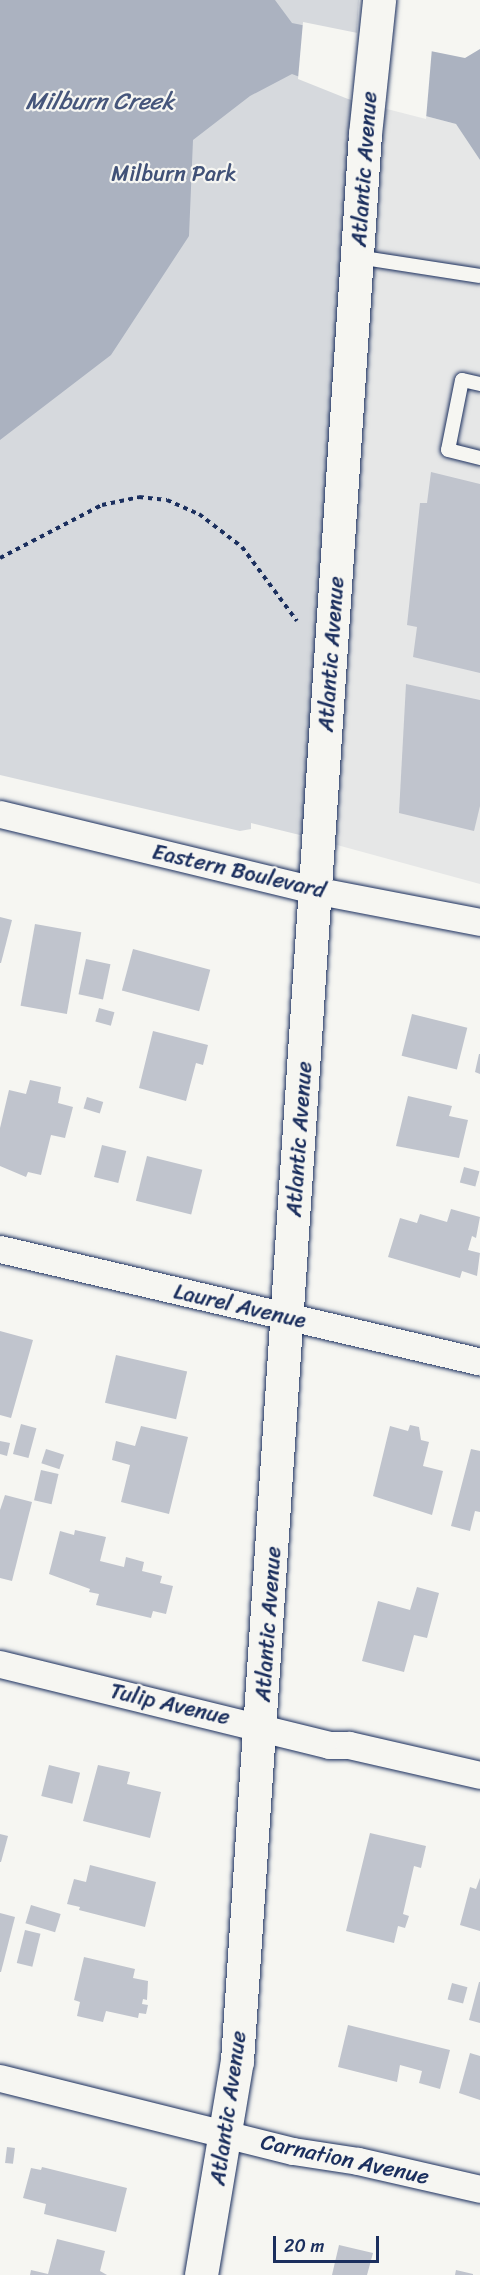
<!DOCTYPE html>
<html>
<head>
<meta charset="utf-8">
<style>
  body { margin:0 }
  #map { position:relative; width:480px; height:2275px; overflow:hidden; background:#f6f6f2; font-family:Sriracha,sans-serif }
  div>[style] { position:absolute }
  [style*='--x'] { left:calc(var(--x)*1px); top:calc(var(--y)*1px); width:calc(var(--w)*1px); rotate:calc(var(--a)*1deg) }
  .built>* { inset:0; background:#e6e7e7 }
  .green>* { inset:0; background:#d6d9dd }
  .water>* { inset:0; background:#abb2c0 }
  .pier>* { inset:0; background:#f6f6f2 }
  .building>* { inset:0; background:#c0c4cd; transform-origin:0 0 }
  .path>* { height:4px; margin-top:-2px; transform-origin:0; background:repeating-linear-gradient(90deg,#1b2f5e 0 4.5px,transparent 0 9px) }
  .roads { filter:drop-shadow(0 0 2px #1b2f5e) drop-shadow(0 0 2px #1b2f5e) }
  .service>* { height:14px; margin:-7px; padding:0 7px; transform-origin:7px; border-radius:7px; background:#f6f6f2 }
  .minor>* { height:27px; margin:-13.5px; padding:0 13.5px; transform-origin:13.5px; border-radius:13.5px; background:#f6f6f2 }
  .secondary>* { height:33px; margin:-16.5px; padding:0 16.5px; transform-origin:16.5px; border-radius:16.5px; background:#f6f6f2 }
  span { translate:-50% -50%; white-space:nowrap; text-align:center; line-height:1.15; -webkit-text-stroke:4.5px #f6f6f2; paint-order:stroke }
  .street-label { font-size:22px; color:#1b2f5e }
  .park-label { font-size:22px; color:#405177 }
  .water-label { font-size:24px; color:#46567b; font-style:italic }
  .scale { position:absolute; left:273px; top:2236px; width:106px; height:27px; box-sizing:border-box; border:3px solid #1b2f5e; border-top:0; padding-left:8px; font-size:18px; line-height:21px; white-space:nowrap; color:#1b2f5e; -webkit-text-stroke:4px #f6f6f2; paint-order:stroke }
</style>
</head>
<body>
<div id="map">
  <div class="built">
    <div style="clip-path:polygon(349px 96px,456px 124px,480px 160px,480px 884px,304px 836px)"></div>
  </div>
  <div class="green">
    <div style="clip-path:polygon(0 0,359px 0,304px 836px,251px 823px,251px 829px,240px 831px,0 775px)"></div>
  </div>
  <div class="water">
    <div style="clip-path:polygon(0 0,275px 0,292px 23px,465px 58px,480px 49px,480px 160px,456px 124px,349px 96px,292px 74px,250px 96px,193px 140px,189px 236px,111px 355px,0 440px)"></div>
  </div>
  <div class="pier">
    <div style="clip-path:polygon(303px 22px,432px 48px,426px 119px,348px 99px,298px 79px)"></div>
  </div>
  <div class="building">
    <div style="clip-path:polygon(431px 472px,480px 484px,480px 673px,413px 657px,417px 627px,407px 625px,420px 503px,427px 503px)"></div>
    <div style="clip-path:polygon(406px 684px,480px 700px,480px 806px,474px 831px,399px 813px)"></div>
    <div style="clip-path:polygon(0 917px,12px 920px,1px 963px,0 963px)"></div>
    <div style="left:35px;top:924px;width:47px;height:83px;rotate:10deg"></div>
    <div style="left:133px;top:949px;width:80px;height:43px;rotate:15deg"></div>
    <div style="left:86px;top:959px;width:25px;height:36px;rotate:12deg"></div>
    <div style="left:99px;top:1008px;width:16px;height:14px;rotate:15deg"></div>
    <div style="left:412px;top:1014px;width:57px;height:43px;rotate:14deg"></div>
    <div style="clip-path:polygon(153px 1031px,208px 1045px,203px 1065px,196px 1063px,186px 1101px,139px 1088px)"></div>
    <div style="clip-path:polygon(479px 1054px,480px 1054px,480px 1074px,475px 1072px)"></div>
    <div style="clip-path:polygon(30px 1080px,61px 1087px,58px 1103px,73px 1107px,65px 1138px,51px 1135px,41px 1175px,28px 1172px,26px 1177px,0 1166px,0 1128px,9px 1090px,26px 1094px)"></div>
    <div style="clip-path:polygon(408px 1096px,452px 1106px,449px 1116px,468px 1120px,459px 1158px,396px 1146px)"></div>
    <div style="left:87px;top:1097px;width:17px;height:12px;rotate:17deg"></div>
    <div style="left:102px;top:1145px;width:25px;height:33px;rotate:14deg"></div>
    <div style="left:147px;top:1156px;width:57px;height:46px;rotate:14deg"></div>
    <div style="left:464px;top:1167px;width:16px;height:16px;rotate:15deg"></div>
    <div style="clip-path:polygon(451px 1209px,480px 1217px,476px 1238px,472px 1236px,468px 1250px,480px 1253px,477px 1276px,462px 1271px,460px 1278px,388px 1257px,400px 1218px,417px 1223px,420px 1214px,447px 1222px)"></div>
    <div style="clip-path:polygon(0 1331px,33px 1340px,11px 1418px,0 1415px)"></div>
    <div style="left:116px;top:1355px;width:73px;height:49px;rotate:13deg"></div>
    <div style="left:21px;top:1424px;width:16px;height:31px;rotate:15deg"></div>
    <div style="clip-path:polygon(410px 1425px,419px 1427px,421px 1440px,429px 1442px,423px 1466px,443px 1471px,432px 1515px,373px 1496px,390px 1426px,408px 1431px)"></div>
    <div style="clip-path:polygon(141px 1426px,188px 1437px,169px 1514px,121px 1502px,130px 1465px,112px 1460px,116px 1441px,135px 1446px)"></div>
    <div style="clip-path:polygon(0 1441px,10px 1443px,7px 1456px,0 1454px)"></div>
    <div style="left:46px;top:1449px;width:19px;height:15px;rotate:18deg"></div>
    <div style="clip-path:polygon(471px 1449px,480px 1451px,480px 1512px,475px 1511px,470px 1531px,451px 1526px)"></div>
    <div style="left:41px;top:1470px;width:18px;height:31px;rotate:13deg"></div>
    <div style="clip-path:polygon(5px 1495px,32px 1502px,12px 1581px,0 1578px,0 1510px)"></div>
    <div style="clip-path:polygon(75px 1530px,106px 1537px,100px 1561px,124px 1567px,126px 1557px,144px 1562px,142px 1571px,162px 1576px,160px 1583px,173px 1586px,166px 1614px,153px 1611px,151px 1618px,96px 1605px,99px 1594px,89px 1592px,90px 1589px,49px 1574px,60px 1531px,74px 1535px)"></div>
    <div style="clip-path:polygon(417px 1587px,439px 1593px,427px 1638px,414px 1635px,404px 1672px,362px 1661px,378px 1601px,410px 1610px)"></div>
    <div style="left:49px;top:1765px;width:32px;height:32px;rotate:14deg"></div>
    <div style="clip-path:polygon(98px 1765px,130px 1772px,127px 1784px,161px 1792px,150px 1838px,83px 1821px)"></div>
    <div style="clip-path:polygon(370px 1833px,426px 1846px,421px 1868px,414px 1866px,403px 1914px,409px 1916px,405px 1928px,398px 1926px,394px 1943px,346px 1931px)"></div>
    <div style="clip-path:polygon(0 1834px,8px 1836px,1px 1862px,0 1862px)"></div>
    <div style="clip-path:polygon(90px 1865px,156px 1882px,145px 1927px,79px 1910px,80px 1907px,67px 1904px,74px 1879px,86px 1882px)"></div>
    <div style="clip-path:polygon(480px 1878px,480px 1931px,460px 1925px,470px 1887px,476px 1889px)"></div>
    <div style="left:31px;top:1905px;width:31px;height:19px;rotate:17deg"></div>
    <div style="clip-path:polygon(0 1913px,15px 1917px,1px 1972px,0 1972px)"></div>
    <div style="left:25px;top:1930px;width:16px;height:34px;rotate:14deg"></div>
    <div style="clip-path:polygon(84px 1957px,135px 1969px,133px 1978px,148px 1981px,147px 2000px,143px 1999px,142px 2004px,148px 2005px,146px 2014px,139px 2013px,138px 2018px,106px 2011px,103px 2022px,77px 2016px,80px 2002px,74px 2000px)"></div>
    <div style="clip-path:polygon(479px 1982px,480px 1982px,480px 2023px,469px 2020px)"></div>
    <div style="left:452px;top:1983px;width:16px;height:17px;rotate:15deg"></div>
    <div style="clip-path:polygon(348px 2025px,450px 2050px,440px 2089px,419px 2083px,422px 2071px,400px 2065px,397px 2082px,338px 2067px)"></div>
    <div style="clip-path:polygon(470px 2053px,480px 2056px,480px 2100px,459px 2093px)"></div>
    <div style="left:7px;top:2147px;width:8px;height:16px;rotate:7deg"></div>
    <div style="clip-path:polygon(42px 2167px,127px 2188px,116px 2232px,44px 2214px,46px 2204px,23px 2198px,31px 2168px,41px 2170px)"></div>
    <div style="clip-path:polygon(57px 2239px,105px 2251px,100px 2271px,107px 2275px,30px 2275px,31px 2270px,48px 2274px)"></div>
    <div style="clip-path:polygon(339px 2245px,373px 2253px,367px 2275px,332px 2275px)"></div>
    <div style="clip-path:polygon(456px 2270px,473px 2274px,473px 2275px,455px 2275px)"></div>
  </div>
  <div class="path">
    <div style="--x:0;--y:558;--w:115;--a:-27.5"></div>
    <div style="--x:102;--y:505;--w:38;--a:-12"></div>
    <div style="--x:139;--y:497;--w:28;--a:6"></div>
    <div style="--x:167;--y:500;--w:35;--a:24"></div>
    <div style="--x:199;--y:514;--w:54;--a:37.5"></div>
    <div style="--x:242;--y:547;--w:92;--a:53.4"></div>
  </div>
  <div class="roads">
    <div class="service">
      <div style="--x:357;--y:257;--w:124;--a:8.8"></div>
      <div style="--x:480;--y:384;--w:18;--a:-167"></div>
      <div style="--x:462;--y:380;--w:71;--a:101.3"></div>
      <div style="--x:448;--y:450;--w:33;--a:14"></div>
    </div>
    <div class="minor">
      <div style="--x:0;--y:814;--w:323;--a:13.6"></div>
      <div style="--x:314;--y:890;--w:169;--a:10.9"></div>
      <div style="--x:0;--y:1249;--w:493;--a:13.2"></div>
      <div style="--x:0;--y:1664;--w:339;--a:13.8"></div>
      <div style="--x:329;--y:1745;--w:20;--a:0"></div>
      <div style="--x:349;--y:1745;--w:134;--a:12.9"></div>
      <div style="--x:0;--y:2078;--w:302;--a:14"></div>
      <div style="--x:293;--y:2151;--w:66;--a:8.7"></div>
      <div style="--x:358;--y:2161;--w:125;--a:12.9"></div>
    </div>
    <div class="secondary">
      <div style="--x:201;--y:2275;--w:217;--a:-80.5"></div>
      <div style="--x:237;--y:2061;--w:1931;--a:-86.2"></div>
      <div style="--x:365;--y:134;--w:135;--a:-84"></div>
    </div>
  </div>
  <div class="street-label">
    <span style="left:364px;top:169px;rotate:-86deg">Atlantic Avenue</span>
    <span style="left:331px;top:654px;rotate:-86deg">Atlantic Avenue</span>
    <span style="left:239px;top:871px;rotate:13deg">Eastern Boulevard</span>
    <span style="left:299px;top:1139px;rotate:-86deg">Atlantic Avenue</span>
    <span style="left:240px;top:1306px;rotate:13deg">Laurel Avenue</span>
    <span style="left:268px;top:1624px;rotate:-86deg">Atlantic Avenue</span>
    <span style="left:170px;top:1704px;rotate:13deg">Tulip Avenue</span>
    <span style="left:228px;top:2108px;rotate:-82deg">Atlantic Avenue</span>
    <span style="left:345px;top:2159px;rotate:12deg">Carnation Avenue</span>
  </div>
  <div class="park-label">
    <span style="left:174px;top:174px">Milburn Park</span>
  </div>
  <div class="water-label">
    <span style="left:100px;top:102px">Milburn Creek</span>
  </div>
  <div class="scale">20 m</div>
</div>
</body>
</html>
